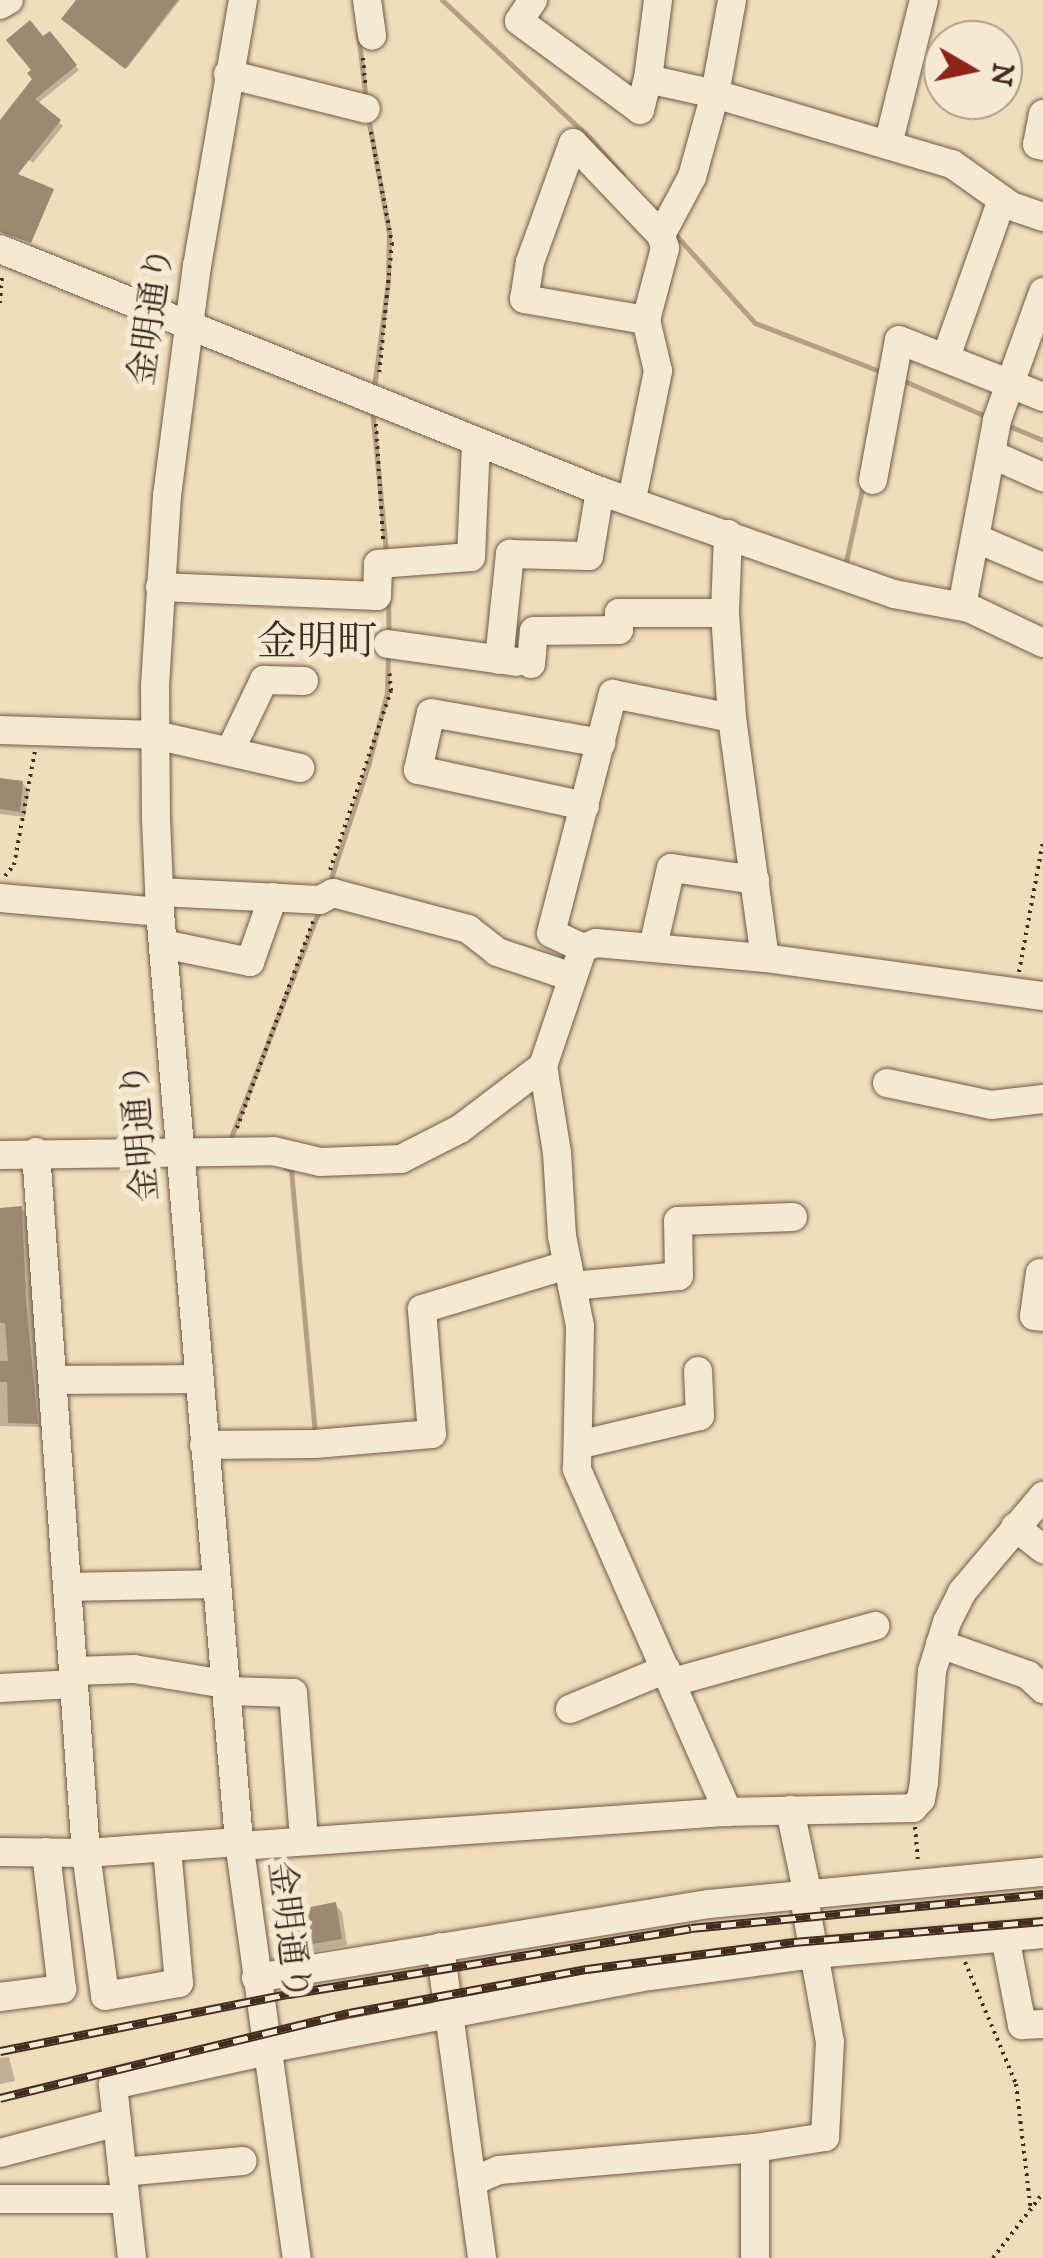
<!DOCTYPE html>
<html>
<head>
<meta charset="utf-8">
<style>
  body { margin:0 }
  #map { position:relative; width:1043px; height:2258px; overflow:hidden; background:#f0ddbb; font-family:"IM FELL DW Pica","Noto Serif JP",serif }
  div>[style] { position:absolute }
  [style*='--x'] { left:calc(var(--x)*1px); top:calc(var(--y)*1px); width:calc(var(--w)*1px); rotate:calc(var(--a)*1deg) }
  .shadow>* { inset:0; background:#0003 }
  .stream>* { height:5px; margin:-2.5px; padding:0 2.5px; transform-origin:2.5px; border-radius:2.5px; background:#b5a086 }
  .building>* { inset:0; background:#9d8871 }
  .path>* { height:4px; margin-top:-2px; transform-origin:0; background:repeating-linear-gradient(90deg,#432b20 0 2.5px,transparent 0 7.5px) }
  .roads { filter:drop-shadow(0 0 2px #6e5847) drop-shadow(0 0 2px #6e5847) }
  .minor>* { height:28px; margin:-14px; padding:0 14px; transform-origin:14px; border-radius:14px; background:#f5e9d3 }
  .rail>* { height:9px; margin-top:-4.5px; transform-origin:0; background:repeating-linear-gradient(90deg,#f5e9d3 0 15px,#432b20 0 30px); box-sizing:border-box; border-block:2px solid #432b20 }
  span { translate:-50% -50%; white-space:nowrap; text-align:center; line-height:1.15; -webkit-text-stroke:10px #f5e9d3; paint-order:stroke }
  .street-label { font-size:35px; color:#432b20 }
  .quarter-label { font-size:40px; color:#432b20 }
  .north { position:absolute; left:923px; top:20px; width:100px; height:100px; box-sizing:border-box; background:#f5e9d3; border:2px solid #ae9d8b; border-radius:50%; rotate:99deg; font-size:28px; font-weight:700; line-height:40px; text-align:center; color:#432b20 }
  .north::after { content:''; display:block; margin:auto; width:35px; height:45px; background:#8f2418; clip-path:polygon(50% 0,100% 100%,50% 72%,0 100%) }
</style>
</head>
<body>
<div id="map">
  <div class="shadow">
    <div style="clip-path:polygon(79px 0,180px 0,127px 68px,64px 19px)"></div>
    <div style="clip-path:polygon(53px 38px,79px 70px,37px 104px,63px 126px,33px 163px,0 137px,0 124px,36px 79px,43px 39px)"></div>
    <div style="clip-path:polygon(0 781px,22px 783px,29px 790px,25px 817px,0 814px)"></div>
    <div style="clip-path:polygon(21px 1209px,26px 1213px,41px 1427px,0 1426px,0 1210px)"></div>
    <div style="clip-path:polygon(335px 1905px,342px 1912px,347px 1945px,299px 1954px,293px 1947px)"></div>
    <div style="clip-path:polygon(9px 2057px,15px 2081px,0 2084px,0 2058px)"></div>
  </div>
  <div class="stream">
    <div style="--x:442;--y:0;--w:201;--a:43"></div>
    <div style="--x:589;--y:137;--w:51;--a:48.2"></div>
    <div style="--x:358;--y:33;--w:68;--a:83.3"></div>
    <div style="--x:368;--y:117;--w:118;--a:79.7"></div>
    <div style="--x:389;--y:233;--w:48;--a:91.2"></div>
    <div style="--x:388;--y:281;--w:108;--a:97.5"></div>
    <div style="--x:673;--y:232;--w:122;--a:48"></div>
    <div style="--x:755;--y:323;--w:136;--a:21.1"></div>
    <div style="--x:902;--y:380;--w:94;--a:23.3"></div>
    <div style="--x:372;--y:409;--w:144;--a:84.4"></div>
    <div style="--x:1007;--y:425;--w:39;--a:23"></div>
    <div style="--x:845;--y:566;--w:84;--a:-77.6"></div>
    <div style="--x:388;--y:598;--w:39;--a:89"></div>
    <div style="--x:329;--y:884;--w:128;--a:-71.8"></div>
    <div style="--x:369;--y:762;--w:71;--a:-75.4"></div>
    <div style="--x:387;--y:693;--w:40;--a:-88.6"></div>
    <div style="--x:230;--y:1140;--w:249;--a:-68.8"></div>
    <div style="--x:286;--y:1168;--w:5;--a:22"></div>
    <div style="--x:291;--y:1170;--w:264;--a:84.8"></div>
  </div>
  <div class="building">
    <div style="clip-path:polygon(76px 0,178px 0,125px 69px,61px 19px)"></div>
    <div style="clip-path:polygon(30px 20px,43px 36px,50px 31px,77px 65px,35px 99px,61px 120px,18px 174px,54px 189px,31px 243px,0 232px,0 120px,32px 79px,27px 73px,31px 70px,6px 40px)"></div>
    <div style="clip-path:polygon(0 778px,23px 781px,20px 812px,0 809px)"></div>
    <div style="clip-path:polygon(22px 1206px,26px 1301px,38px 1424px,8px 1423px,7px 1382px,0 1382px,0 1361px,8px 1361px,5px 1323px,0 1323px,0 1208px)"></div>
    <div style="clip-path:polygon(336px 1902px,342px 1939px,290px 1948px,285px 1918px,301px 1915px,300px 1909px)"></div>
  </div>
  <div class="path">
    <div style="--x:363;--y:58;--w:25;--a:85"></div>
    <div style="--x:371;--y:132;--w:113;--a:79.3"></div>
    <div style="--x:392;--y:243;--w:133;--a:95.6"></div>
    <div style="--x:0;--y:303;--w:28;--a:-86"></div>
    <div style="--x:376;--y:424;--w:116;--a:86.5"></div>
    <div style="--x:330;--y:870;--w:189;--a:-71.2"></div>
    <div style="--x:391;--y:691;--w:22;--a:-95"></div>
    <div style="--x:5;--y:876;--w:14;--a:-51"></div>
    <div style="--x:14;--y:865;--w:116;--a:-79.6"></div>
    <div style="--x:1019;--y:972;--w:133;--a:-79.6"></div>
    <div style="--x:237;--y:1128;--w:221;--a:-69.8"></div>
    <div style="--x:915;--y:1827;--w:36;--a:85"></div>
    <div style="--x:965;--y:1962;--w:132;--a:67.3"></div>
    <div style="--x:1016;--y:2084;--w:128;--a:83.3"></div>
    <div style="--x:993;--y:2258;--w:82;--a:-52.4"></div>
  </div>
  <div class="roads">
    <div class="minor">
      <div style="--x:243;--y:0;--w:269;--a:99.8"></div>
      <div style="--x:197;--y:265;--w:232;--a:97.4"></div>
      <div style="--x:167;--y:495;--w:191;--a:93.6"></div>
      <div style="--x:155;--y:686;--w:133;--a:89.6"></div>
      <div style="--x:156;--y:819;--w:93;--a:87.5"></div>
      <div style="--x:160;--y:912;--w:933;--a:85.14"></div>
      <div style="--x:239;--y:1842;--w:420;--a:82.1"></div>
      <div style="--x:367;--y:0;--w:36;--a:82"></div>
      <div style="--x:533;--y:0;--w:25;--a:124"></div>
      <div style="--x:519;--y:21;--w:150;--a:36.3"></div>
      <div style="--x:640;--y:110;--w:32;--a:-76"></div>
      <div style="--x:648;--y:79;--w:80;--a:-82.8"></div>
      <div style="--x:0;--y:5;--w:10;--a:-29"></div>
      <div style="--x:228;--y:74;--w:142;--a:14.2"></div>
      <div style="--x:648;--y:79;--w:69;--a:12.6"></div>
      <div style="--x:715;--y:94;--w:247;--a:16.5"></div>
      <div style="--x:952;--y:164;--w:72;--a:35.4"></div>
      <div style="--x:1011;--y:206;--w:34;--a:19"></div>
      <div style="--x:1043;--y:114;--w:31;--a:101"></div>
      <div style="--x:1037;--y:144;--w:6;--a:18"></div>
      <div style="--x:888;--y:145;--w:149;--a:-76.1"></div>
      <div style="--x:661;--y:235;--w:66;--a:-61.9"></div>
      <div style="--x:692;--y:177;--w:86;--a:-74.5"></div>
      <div style="--x:715;--y:94;--w:96;--a:-79.7"></div>
      <div style="--x:0;--y:249;--w:647;--a:21.97"></div>
      <div style="--x:600;--y:491;--w:312;--a:19.3"></div>
      <div style="--x:894;--y:594;--w:76;--a:10.6"></div>
      <div style="--x:969;--y:608;--w:82;--a:25.3"></div>
      <div style="--x:946;--y:357;--w:167;--a:-70.4"></div>
      <div style="--x:991;--y:454;--w:57;--a:23.9"></div>
      <div style="--x:873;--y:480;--w:142;--a:-79.5"></div>
      <div style="--x:899;--y:340;--w:155;--a:21.6"></div>
      <div style="--x:632;--y:499;--w:131;--a:-78.5"></div>
      <div style="--x:658;--y:371;--w:52;--a:-103.2"></div>
      <div style="--x:646;--y:320;--w:74;--a:-75.2"></div>
      <div style="--x:665;--y:248;--w:14;--a:-107"></div>
      <div style="--x:661;--y:235;--w:127;--a:-133.7"></div>
      <div style="--x:573;--y:143;--w:127;--a:109.9"></div>
      <div style="--x:530;--y:262;--w:37;--a:99"></div>
      <div style="--x:524;--y:299;--w:124;--a:9.8"></div>
      <div style="--x:728;--y:534;--w:79;--a:92.2"></div>
      <div style="--x:725;--y:613;--w:105;--a:86.2"></div>
      <div style="--x:732;--y:718;--w:242;--a:82.2"></div>
      <div style="--x:975;--y:538;--w:74;--a:23.1"></div>
      <div style="--x:160;--y:587;--w:217;--a:2.4"></div>
      <div style="--x:377;--y:596;--w:32;--a:-88"></div>
      <div style="--x:378;--y:564;--w:93;--a:-4.3"></div>
      <div style="--x:471;--y:557;--w:115;--a:-87.5"></div>
      <div style="--x:962;--y:606;--w:189;--a:-79.3"></div>
      <div style="--x:997;--y:420;--w:136;--a:-70.2"></div>
      <div style="--x:388;--y:644;--w:130;--a:7.9"></div>
      <div style="--x:499;--y:660;--w:107;--a:-84.1"></div>
      <div style="--x:510;--y:554;--w:79;--a:1.5"></div>
      <div style="--x:589;--y:556;--w:66;--a:-80.4"></div>
      <div style="--x:531;--y:664;--w:33;--a:-85"></div>
      <div style="--x:534;--y:631;--w:85;--a:-0.7"></div>
      <div style="--x:619;--y:630;--w:17;--a:-90"></div>
      <div style="--x:619;--y:613;--w:106;--a:0"></div>
      <div style="--x:0;--y:730;--w:155;--a:1.8"></div>
      <div style="--x:155;--y:735;--w:149;--a:12.8"></div>
      <div style="--x:230;--y:751;--w:79;--a:-64.4"></div>
      <div style="--x:264;--y:680;--w:40;--a:1.4"></div>
      <div style="--x:585;--y:806;--w:171;--a:-167.8"></div>
      <div style="--x:418;--y:770;--w:58;--a:-77.2"></div>
      <div style="--x:431;--y:713;--w:173;--a:10"></div>
      <div style="--x:159;--y:892;--w:161;--a:2.8"></div>
      <div style="--x:320;--y:900;--w:15;--a:-28"></div>
      <div style="--x:333;--y:893;--w:140;--a:14.9"></div>
      <div style="--x:468;--y:929;--w:37;--a:38"></div>
      <div style="--x:497;--y:952;--w:79;--a:18.4"></div>
      <div style="--x:0;--y:898;--w:161;--a:5"></div>
      <div style="--x:163;--y:944;--w:89;--a:11.7"></div>
      <div style="--x:250;--y:962;--w:69;--a:-70.5"></div>
      <div style="--x:653;--y:947;--w:81;--a:-77.2"></div>
      <div style="--x:671;--y:868;--w:85;--a:8.1"></div>
      <div style="--x:583;--y:948;--w:35;--a:-155"></div>
      <div style="--x:551;--y:933;--w:247;--a:-75.5"></div>
      <div style="--x:613;--y:694;--w:121;--a:11.4"></div>
      <div style="--x:887;--y:1083;--w:106;--a:11.9"></div>
      <div style="--x:991;--y:1105;--w:52;--a:-6.6"></div>
      <div style="--x:36;--y:1152;--w:703;--a:85.92"></div>
      <div style="--x:86;--y:1853;--w:144;--a:82.4"></div>
      <div style="--x:105;--y:1996;--w:75;--a:-10"></div>
      <div style="--x:179;--y:1983;--w:136;--a:-95.1"></div>
      <div style="--x:0;--y:1155;--w:273;--a:-0.8"></div>
      <div style="--x:273;--y:1151;--w:48;--a:13.2"></div>
      <div style="--x:320;--y:1162;--w:81;--a:-2.1"></div>
      <div style="--x:401;--y:1159;--w:66;--a:-27"></div>
      <div style="--x:460;--y:1129;--w:104;--a:-37.2"></div>
      <div style="--x:1040;--y:1273;--w:43;--a:97.9"></div>
      <div style="--x:1034;--y:1316;--w:9;--a:6"></div>
      <div style="--x:572;--y:1286;--w:107;--a:-5.3"></div>
      <div style="--x:679;--y:1276;--w:55;--a:-91"></div>
      <div style="--x:678;--y:1221;--w:115;--a:-2"></div>
      <div style="--x:53;--y:1380;--w:146;--a:-0.4"></div>
      <div style="--x:204;--y:1445;--w:111;--a:-0.5"></div>
      <div style="--x:315;--y:1444;--w:117;--a:-4.9"></div>
      <div style="--x:432;--y:1434;--w:125;--a:-94.6"></div>
      <div style="--x:422;--y:1309;--w:152;--a:-16.9"></div>
      <div style="--x:578;--y:1445;--w:125;--a:-13.4"></div>
      <div style="--x:700;--y:1416;--w:45;--a:-92.5"></div>
      <div style="--x:1015;--y:1527;--w:36;--a:38"></div>
      <div style="--x:67;--y:1587;--w:150;--a:-1.1"></div>
      <div style="--x:940;--y:1644;--w:93;--a:19.4"></div>
      <div style="--x:1028;--y:1675;--w:21;--a:43"></div>
      <div style="--x:73;--y:1671;--w:61;--a:-1.9"></div>
      <div style="--x:134;--y:1669;--w:92;--a:9.4"></div>
      <div style="--x:673;--y:1682;--w:210;--a:-15.5"></div>
      <div style="--x:0;--y:1688;--w:74;--a:-3.1"></div>
      <div style="--x:226;--y:1691;--w:67;--a:1.7"></div>
      <div style="--x:293;--y:1693;--w:148;--a:85.7"></div>
      <div style="--x:570;--y:1709;--w:104;--a:-22.6"></div>
      <div style="--x:790;--y:1810;--w:83;--a:78.1"></div>
      <div style="--x:728;--y:1812;--w:375;--a:-113.8"></div>
      <div style="--x:577;--y:1469;--w:143;--a:-88.8"></div>
      <div style="--x:580;--y:1326;--w:92;--a:-101.3"></div>
      <div style="--x:562;--y:1236;--w:83;--a:-93.4"></div>
      <div style="--x:557;--y:1153;--w:88;--a:-99.1"></div>
      <div style="--x:543;--y:1066;--w:125;--a:-71.3"></div>
      <div style="--x:583;--y:948;--w:14;--a:-21"></div>
      <div style="--x:596;--y:943;--w:170;--a:5.1"></div>
      <div style="--x:765;--y:958;--w:281;--a:7.8"></div>
      <div style="--x:240;--y:1846;--w:489;--a:-4"></div>
      <div style="--x:728;--y:1812;--w:185;--a:-1.2"></div>
      <div style="--x:913;--y:1808;--w:12;--a:-48"></div>
      <div style="--x:921;--y:1799;--w:17;--a:-80"></div>
      <div style="--x:924;--y:1782;--w:111;--a:-85.9"></div>
      <div style="--x:932;--y:1671;--w:51;--a:-73"></div>
      <div style="--x:947;--y:1622;--w:34;--a:-63"></div>
      <div style="--x:962;--y:1592;--w:126;--a:-49.8"></div>
      <div style="--x:0;--y:1852;--w:86;--a:0.7"></div>
      <div style="--x:86;--y:1853;--w:153;--a:-4.1"></div>
      <div style="--x:1005;--y:1937;--w:90;--a:79.1"></div>
      <div style="--x:1022;--y:2025;--w:21;--a:-3"></div>
      <div style="--x:440;--y:1947;--w:314;--a:82.3"></div>
      <div style="--x:256;--y:1978;--w:459;--a:-9.3"></div>
      <div style="--x:709;--y:1904;--w:336;--a:-5.5"></div>
      <div style="--x:0;--y:1997;--w:63;--a:-7.4"></div>
      <div style="--x:62;--y:1989;--w:138;--a:-96.7"></div>
      <div style="--x:266;--y:2049;--w:391;--a:-10.8"></div>
      <div style="--x:650;--y:1976;--w:165;--a:-7.6"></div>
      <div style="--x:814;--y:1954;--w:230;--a:-5"></div>
      <div style="--x:0;--y:2153;--w:121;--a:-14.8"></div>
      <div style="--x:122;--y:2172;--w:121;--a:-5.2"></div>
      <div style="--x:473;--y:2181;--w:28;--a:-23"></div>
      <div style="--x:499;--y:2170;--w:257;--a:-4.9"></div>
      <div style="--x:755;--y:2148;--w:71;--a:-8.9"></div>
      <div style="--x:825;--y:2137;--w:95;--a:-87"></div>
      <div style="--x:830;--y:2042;--w:152;--a:-100.2"></div>
      <div style="--x:0;--y:2199;--w:125;--a:0"></div>
      <div style="--x:132;--y:2258;--w:174;--a:-96.3"></div>
      <div style="--x:113;--y:2085;--w:158;--a:-12.4"></div>
      <div style="--x:755;--y:2258;--w:110;--a:-90"></div>
    </div>
  </div>
  <div class="rail">
    <div style="--x:0;--y:2051;--w:295;--a:-11.2"></div>
    <div style="--x:289;--y:1994;--w:407;--a:-9.3"></div>
    <div style="--x:691;--y:1928;--w:354;--a:-5.5"></div>
    <div style="--x:0;--y:2098;--w:359;--a:-13.7"></div>
    <div style="--x:349;--y:2013;--w:242;--a:-10.5"></div>
    <div style="--x:587;--y:1969;--w:209;--a:-7.4"></div>
    <div style="--x:794;--y:1942;--w:250;--a:-4.8"></div>
  </div>
  <div class="street-label">
    <span style="left:152px;top:316px;rotate:-82deg">金明通り</span>
    <span style="left:141px;top:1132px;rotate:-95deg">金明通り</span>
    <span style="left:288px;top:1931px;rotate:83deg">金明通り</span>
  </div>
  <div class="quarter-label">
    <span style="left:317px;top:643px">金明町</span>
  </div>
  <div class="north">N</div>
</div>
</body>
</html>
